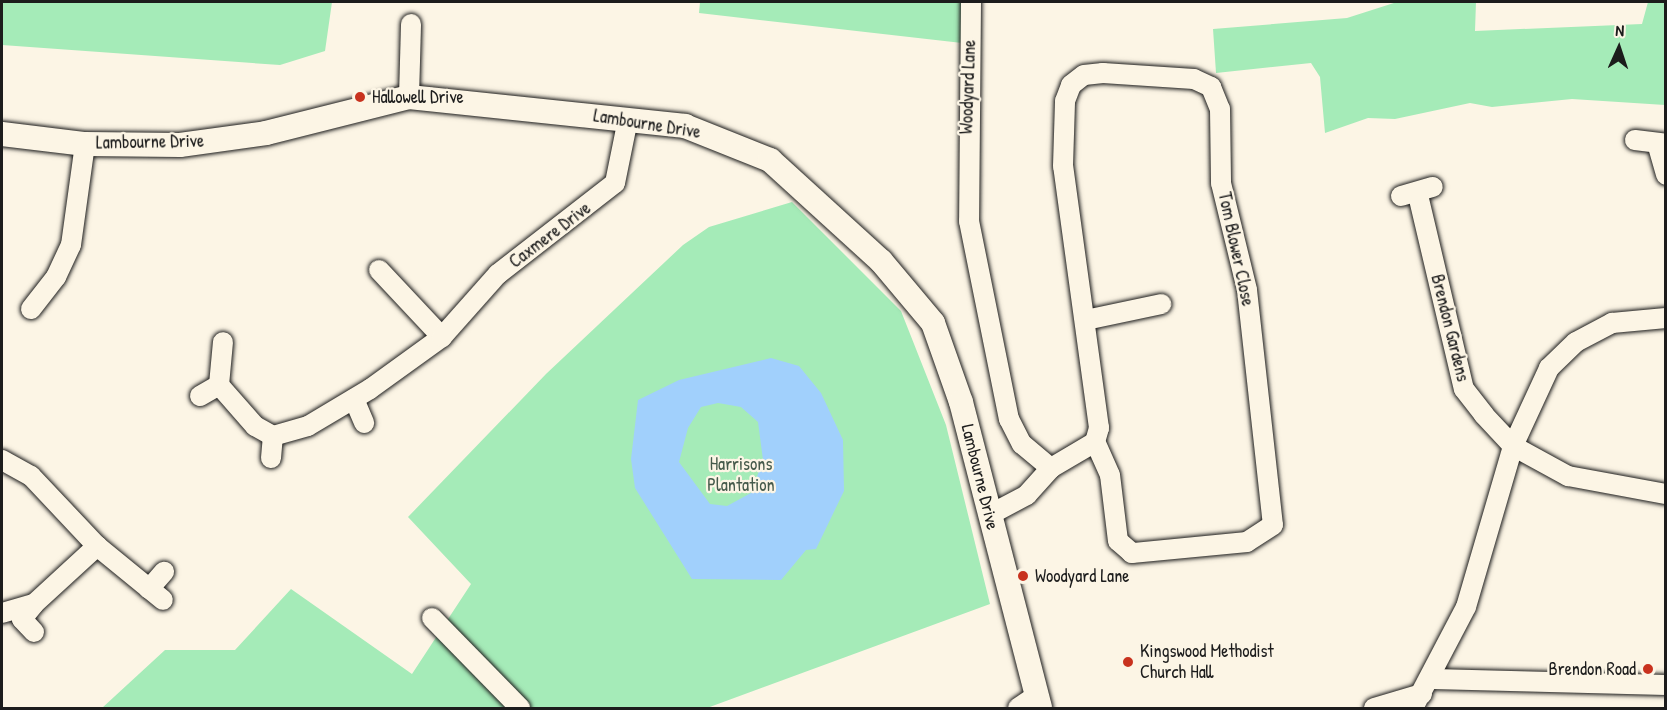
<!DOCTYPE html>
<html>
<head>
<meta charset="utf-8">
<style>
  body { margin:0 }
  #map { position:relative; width:1667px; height:710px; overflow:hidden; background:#fcf5e5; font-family:"Patrick Hand",sans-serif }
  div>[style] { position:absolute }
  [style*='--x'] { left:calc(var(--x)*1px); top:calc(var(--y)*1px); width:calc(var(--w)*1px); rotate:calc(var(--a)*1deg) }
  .green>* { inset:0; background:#a5ebb8 }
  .water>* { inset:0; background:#a1d0fc }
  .roads { filter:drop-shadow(0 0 2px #1c1c1c) drop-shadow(0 0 2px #1c1c1c) }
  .minor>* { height:20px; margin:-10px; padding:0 10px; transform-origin:10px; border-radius:10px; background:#fcf5e5 }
  .tertiary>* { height:24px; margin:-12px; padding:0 12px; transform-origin:12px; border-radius:12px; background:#fcf5e5 }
  .dots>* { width:16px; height:16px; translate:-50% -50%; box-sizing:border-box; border:3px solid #fcf5e5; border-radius:50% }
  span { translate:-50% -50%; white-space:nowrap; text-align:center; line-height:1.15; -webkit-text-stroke:4.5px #fcf5e5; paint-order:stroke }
  .street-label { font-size:18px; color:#1c1c1c }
  .poi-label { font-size:18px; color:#1c1c1c }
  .left { translate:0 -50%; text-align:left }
  .right { translate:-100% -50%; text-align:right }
  .park-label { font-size:18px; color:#455a4b }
  .frame { position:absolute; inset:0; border:3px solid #1c1c1c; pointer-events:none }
  .north { position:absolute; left:1589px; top:18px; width:60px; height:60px; -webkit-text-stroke:4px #fcf5e5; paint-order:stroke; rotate:3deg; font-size:16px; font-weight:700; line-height:24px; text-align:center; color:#1c1c1c }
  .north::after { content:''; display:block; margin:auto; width:21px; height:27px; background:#1c1c1c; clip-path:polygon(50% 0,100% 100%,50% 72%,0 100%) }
</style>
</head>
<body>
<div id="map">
  <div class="green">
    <div style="clip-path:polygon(2px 2px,332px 2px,325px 51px,280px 65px,2px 45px)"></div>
    <div style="clip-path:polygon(700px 2px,964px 2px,962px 43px,699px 13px)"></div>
    <div style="clip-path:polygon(1397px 2px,1476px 2px,1475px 31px,1642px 24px,1648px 2px,1665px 2px,1665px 105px,1572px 99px,1492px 107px,1470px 103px,1395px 119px,1368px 118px,1325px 133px,1320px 77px,1311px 63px,1216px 73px,1213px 29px,1347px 18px)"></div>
    <div style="clip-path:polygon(792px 202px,901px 311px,946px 425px,990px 604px,707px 708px,102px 708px,165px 650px,235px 650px,291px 589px,412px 674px,471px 584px,408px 517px,546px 374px,683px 245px,709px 227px)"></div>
  </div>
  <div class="water">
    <div style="clip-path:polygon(evenodd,771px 358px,799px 366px,821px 393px,843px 440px,844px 491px,816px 549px,806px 550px,781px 580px,692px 579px,635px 488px,631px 459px,638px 400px,679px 380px,771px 358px,718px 403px,741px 407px,758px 422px,763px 460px,751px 493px,727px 506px,710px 504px,679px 462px,688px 428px,701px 407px,718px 403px)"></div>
  </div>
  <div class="roads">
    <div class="minor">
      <div style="--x:971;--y:2;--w:219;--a:90.5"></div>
      <div style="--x:969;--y:221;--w:202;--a:78.6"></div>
      <div style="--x:1009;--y:419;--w:28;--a:63"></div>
      <div style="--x:1022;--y:444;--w:38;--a:40"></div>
      <div style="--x:1051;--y:468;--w:36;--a:132"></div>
      <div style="--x:1027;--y:495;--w:43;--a:152.2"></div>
      <div style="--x:409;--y:97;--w:73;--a:-88.4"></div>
      <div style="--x:1635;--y:140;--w:31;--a:7"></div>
      <div style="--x:1657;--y:143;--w:33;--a:74"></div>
      <div style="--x:1418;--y:195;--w:199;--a:76.7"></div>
      <div style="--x:1464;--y:389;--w:33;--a:52"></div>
      <div style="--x:1484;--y:415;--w:42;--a:46.9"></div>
      <div style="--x:1513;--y:446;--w:63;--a:28.6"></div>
      <div style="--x:1568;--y:476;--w:100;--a:10.4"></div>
      <div style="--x:1401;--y:196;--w:33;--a:-16"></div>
      <div style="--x:379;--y:270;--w:92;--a:46.8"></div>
      <div style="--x:31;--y:309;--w:41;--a:-52"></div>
      <div style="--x:56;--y:277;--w:35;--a:-65"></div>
      <div style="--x:71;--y:245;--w:102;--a:-82.1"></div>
      <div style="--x:1086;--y:320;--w:77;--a:-12"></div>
      <div style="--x:219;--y:385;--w:55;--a:48.7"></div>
      <div style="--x:255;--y:426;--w:21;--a:29"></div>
      <div style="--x:273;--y:436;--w:36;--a:-16"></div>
      <div style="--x:308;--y:426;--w:72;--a:-30.8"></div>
      <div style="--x:370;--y:389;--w:89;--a:-35.8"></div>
      <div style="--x:442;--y:337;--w:84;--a:-48.4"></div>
      <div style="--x:498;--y:274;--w:148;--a:-37.9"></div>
      <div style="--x:615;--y:183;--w:65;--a:-78.5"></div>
      <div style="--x:200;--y:396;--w:22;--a:-30"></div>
      <div style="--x:219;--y:385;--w:43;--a:-84.7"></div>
      <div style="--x:354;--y:399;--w:26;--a:67"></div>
      <div style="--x:271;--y:458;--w:22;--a:-85"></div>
      <div style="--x:2;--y:460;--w:33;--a:29"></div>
      <div style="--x:31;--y:476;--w:96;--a:46.7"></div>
      <div style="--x:97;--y:546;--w:85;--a:39.3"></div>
      <div style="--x:1051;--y:468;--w:51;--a:-30.6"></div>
      <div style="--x:1095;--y:442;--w:15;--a:-74"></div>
      <div style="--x:1099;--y:428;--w:264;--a:-97.8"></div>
      <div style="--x:1063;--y:166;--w:65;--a:-88.2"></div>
      <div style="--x:1065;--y:101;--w:17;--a:-69"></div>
      <div style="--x:1071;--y:85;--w:16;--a:-38"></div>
      <div style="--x:1084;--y:75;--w:19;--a:-6"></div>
      <div style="--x:1103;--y:73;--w:91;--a:3.8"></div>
      <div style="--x:1194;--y:79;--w:19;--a:25"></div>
      <div style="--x:1211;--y:87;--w:24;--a:68"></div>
      <div style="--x:1220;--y:109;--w:74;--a:89.2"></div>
      <div style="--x:1221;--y:183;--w:110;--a:76.3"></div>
      <div style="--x:1247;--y:290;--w:236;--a:83.7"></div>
      <div style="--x:1273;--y:525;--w:31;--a:147"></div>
      <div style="--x:1247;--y:542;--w:116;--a:174.5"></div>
      <div style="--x:1132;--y:553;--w:18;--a:-139"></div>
      <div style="--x:1118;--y:541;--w:66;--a:-96.9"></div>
      <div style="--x:1110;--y:475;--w:36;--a:-114"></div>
      <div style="--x:149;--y:589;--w:23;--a:-49"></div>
      <div style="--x:2;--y:613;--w:33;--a:-16"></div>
      <div style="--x:34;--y:604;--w:86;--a:-42.6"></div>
      <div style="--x:432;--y:618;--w:126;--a:45.6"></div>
      <div style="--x:34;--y:632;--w:18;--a:-133"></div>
      <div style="--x:22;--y:619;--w:19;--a:-51"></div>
      <div style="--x:1433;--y:679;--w:233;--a:1.5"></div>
      <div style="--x:1018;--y:708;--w:23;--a:-34"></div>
      <div style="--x:1374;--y:708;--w:50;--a:-16.3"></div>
      <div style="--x:1413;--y:708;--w:114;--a:-62.3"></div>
      <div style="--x:1466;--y:607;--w:168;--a:-73.7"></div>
      <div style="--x:1513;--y:446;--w:86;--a:-65.2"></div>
      <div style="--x:1549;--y:368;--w:37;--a:-44"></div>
      <div style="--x:1576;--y:342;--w:41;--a:-27.8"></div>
      <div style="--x:1612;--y:323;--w:54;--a:-5.3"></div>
    </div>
    <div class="tertiary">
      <div style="--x:2;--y:134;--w:84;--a:6.9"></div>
      <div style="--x:85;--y:144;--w:95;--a:0.6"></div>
      <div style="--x:180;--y:145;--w:87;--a:-7.9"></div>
      <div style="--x:266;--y:133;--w:147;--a:-14.1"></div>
      <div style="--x:409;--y:97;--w:278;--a:6"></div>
      <div style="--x:685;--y:126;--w:92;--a:21.8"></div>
      <div style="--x:770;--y:160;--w:150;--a:42.3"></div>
      <div style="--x:881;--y:261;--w:81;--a:50"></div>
      <div style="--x:933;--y:323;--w:84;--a:70.5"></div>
      <div style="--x:961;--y:402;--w:316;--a:75.5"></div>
    </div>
  </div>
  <div class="dots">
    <div style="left:360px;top:97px;background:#c8321e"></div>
    <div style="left:1023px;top:576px;background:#c8321e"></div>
    <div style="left:1128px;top:662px;background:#c8321e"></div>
    <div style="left:1648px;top:669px;background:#c8321e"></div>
  </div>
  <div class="street-label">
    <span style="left:968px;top:87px;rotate:-88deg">Woodyard Lane</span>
    <span style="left:647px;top:124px;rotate:9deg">Lambourne Drive</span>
    <span style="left:150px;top:142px;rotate:-1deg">Lambourne Drive</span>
    <span style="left:550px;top:235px;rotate:-37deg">Caxmere Drive</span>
    <span style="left:1236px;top:249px;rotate:78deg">Tom Blower Close</span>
    <span style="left:1450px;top:328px;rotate:76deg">Brendon Gardens</span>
    <span style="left:980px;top:477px;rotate:76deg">Lambourne Drive</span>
  </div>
  <div class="poi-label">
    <span class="left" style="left:372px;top:97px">Hallowell Drive</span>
    <span class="left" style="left:1035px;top:576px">Woodyard Lane</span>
    <span class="left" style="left:1140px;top:662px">Kingswood Methodist<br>Church Hall</span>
    <span class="right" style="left:1636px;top:669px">Brendon Road</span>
  </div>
  <div class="park-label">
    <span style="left:741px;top:475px">Harrisons<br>Plantation</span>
  </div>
  <div class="frame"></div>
  <div class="north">N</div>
</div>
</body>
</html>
